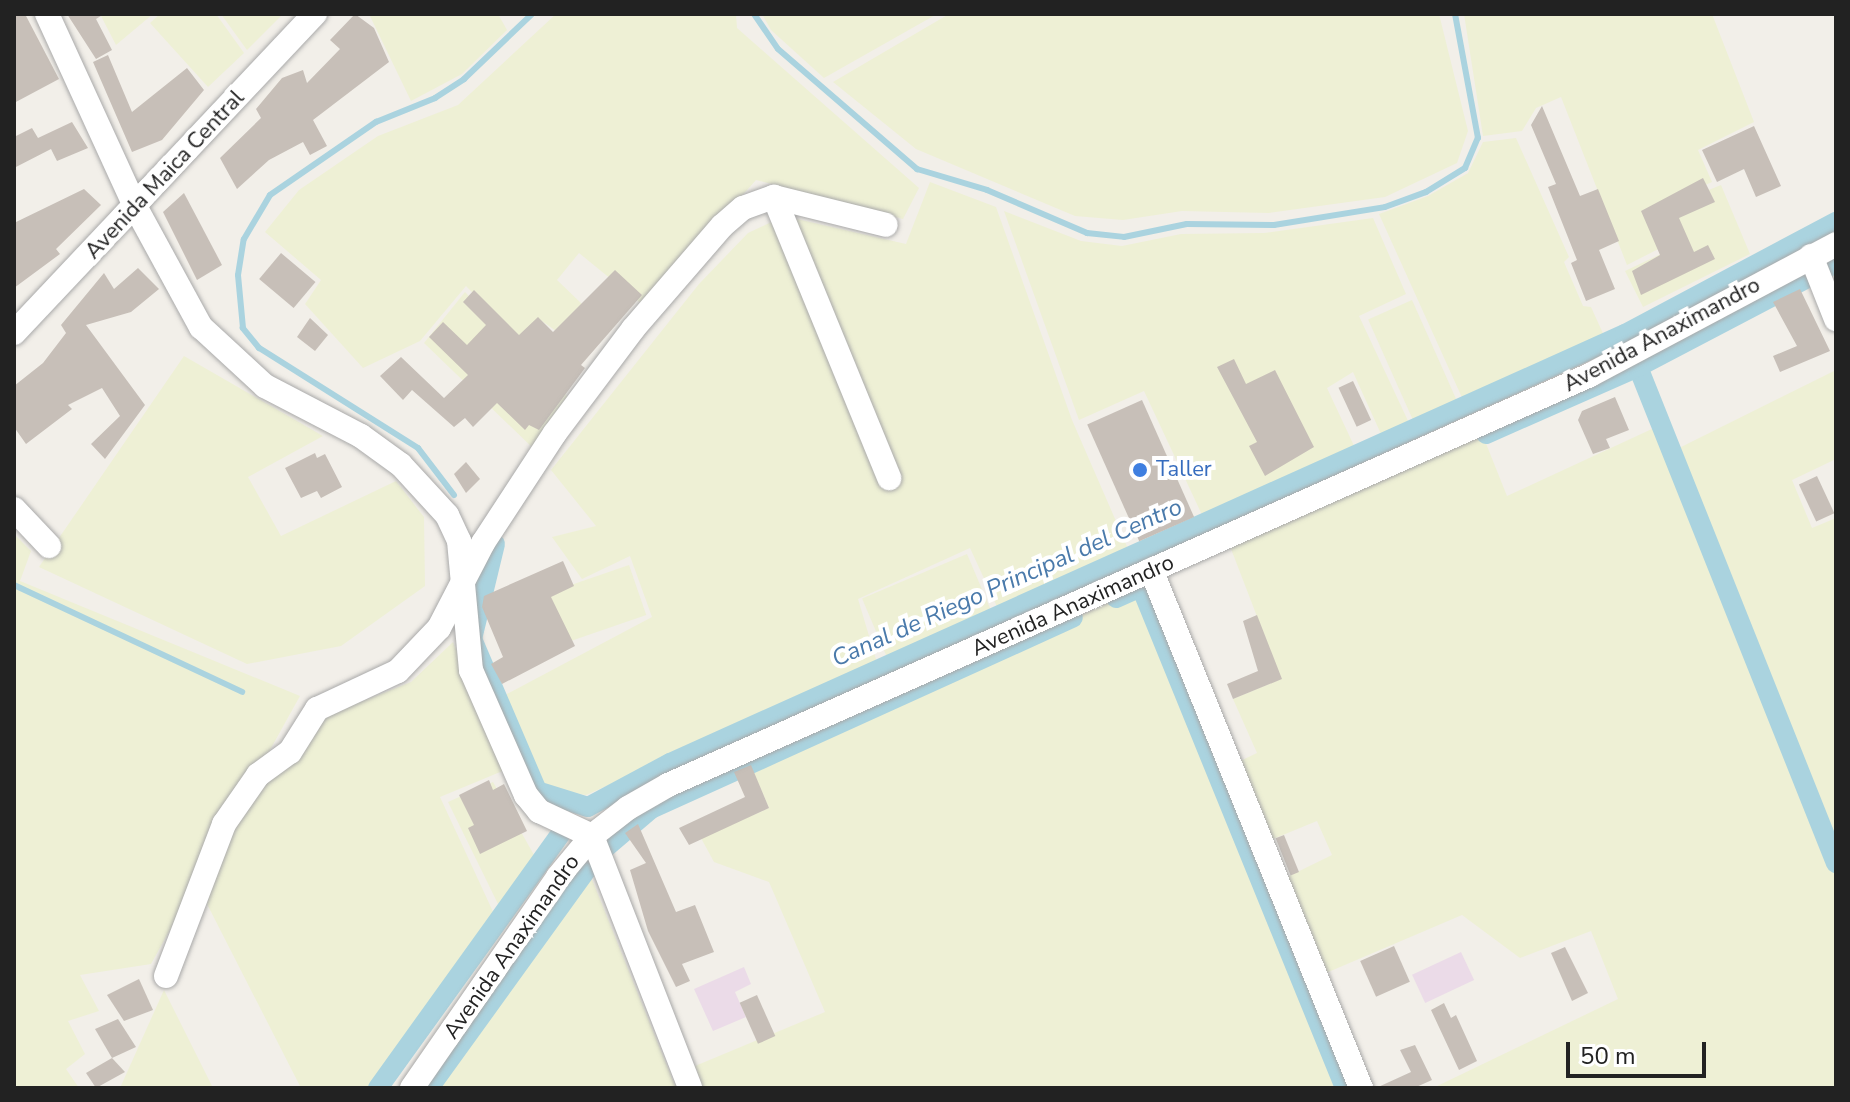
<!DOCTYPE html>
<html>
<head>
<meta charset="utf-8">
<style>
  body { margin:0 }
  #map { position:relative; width:1850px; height:1102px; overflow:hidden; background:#f2efe9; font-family:"Nunito Sans",sans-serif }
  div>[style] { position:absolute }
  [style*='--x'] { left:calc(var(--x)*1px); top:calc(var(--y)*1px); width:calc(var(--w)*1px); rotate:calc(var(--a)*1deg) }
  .industrial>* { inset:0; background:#ebdbe8; transform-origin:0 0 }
  .farmland>* { inset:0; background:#eef0d5; transform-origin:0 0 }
  .stream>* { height:6px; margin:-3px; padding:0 3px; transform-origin:3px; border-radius:3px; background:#aad3df }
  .canal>* { height:20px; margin:-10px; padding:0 10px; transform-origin:10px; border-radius:10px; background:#aad3df }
  .building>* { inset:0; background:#c7bfb8; transform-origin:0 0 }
  .roads { filter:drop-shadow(0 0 2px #a9a9a9) drop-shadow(0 0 2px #a9a9a9) }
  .minor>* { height:24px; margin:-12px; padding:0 12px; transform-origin:12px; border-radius:12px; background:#fff }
  .dots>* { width:22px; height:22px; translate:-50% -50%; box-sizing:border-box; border:4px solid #fff; border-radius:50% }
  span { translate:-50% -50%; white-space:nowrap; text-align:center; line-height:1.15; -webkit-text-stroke:8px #fff; paint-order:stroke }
  .street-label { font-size:22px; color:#222 }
  .shop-label { font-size:22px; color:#366cbe }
  .left { translate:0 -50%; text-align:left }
  .water-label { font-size:24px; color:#4a7aab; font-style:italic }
  .frame { position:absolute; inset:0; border:16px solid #222; pointer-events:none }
  .scale { position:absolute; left:1566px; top:1042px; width:140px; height:36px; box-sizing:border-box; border:4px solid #222; border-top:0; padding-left:10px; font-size:24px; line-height:28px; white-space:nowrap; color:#222; -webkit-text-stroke:6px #fff; paint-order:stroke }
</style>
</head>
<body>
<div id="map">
  <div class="industrial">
    <div style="left:1461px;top:952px;width:31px;height:54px;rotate:65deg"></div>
    <div style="clip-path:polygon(744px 967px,751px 984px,735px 992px,746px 1017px,713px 1031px,694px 989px)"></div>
  </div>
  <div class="farmland">
    <div style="clip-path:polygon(100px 14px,153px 14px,116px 45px)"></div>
    <div style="clip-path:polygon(160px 14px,216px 14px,244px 53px,208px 87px,150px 23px)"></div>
    <div style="clip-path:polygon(221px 14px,283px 14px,247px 50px)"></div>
    <div style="clip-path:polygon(369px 14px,498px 14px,507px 30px,462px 74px,411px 101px)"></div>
    <div style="clip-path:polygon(556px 14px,736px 14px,737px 28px,919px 188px,903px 219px,756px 180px,644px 306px,579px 253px,557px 280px,582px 304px,559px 333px,539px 319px,518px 339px,466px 286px,420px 341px,363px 368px,305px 304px,321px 280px,265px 232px,299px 190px,378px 136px,458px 105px)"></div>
    <div style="clip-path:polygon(762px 14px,937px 14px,824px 78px,771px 30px)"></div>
    <div style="clip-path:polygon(949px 14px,1439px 14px,1468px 131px,1457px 163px,1385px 197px,1269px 213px,1182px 211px,1123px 220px,1075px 216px,916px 149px,833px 82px)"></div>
    <div style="clip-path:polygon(1464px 14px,1712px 14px,1754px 122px,1698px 150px,1712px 182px,1663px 204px,1676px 240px,1627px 265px,1561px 97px,1536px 108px,1522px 131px,1483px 136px)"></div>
    <div style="clip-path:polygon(1516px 138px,1569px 257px,1564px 262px,1583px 306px,1591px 307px,1606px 340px,1464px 402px,1379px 214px,1428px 196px,1468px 173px,1483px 142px)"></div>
    <div style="clip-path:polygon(930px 182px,996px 207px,1072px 420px,1129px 551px,999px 611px,970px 548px,858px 599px,878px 666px,586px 795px,545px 789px,505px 695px,652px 617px,630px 556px,582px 579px,552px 537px,596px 526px,551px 470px,699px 284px,748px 233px,784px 216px,906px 244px)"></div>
    <div style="clip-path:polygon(1721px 185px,1750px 254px,1643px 307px,1625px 271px,1684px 243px,1669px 206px)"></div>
    <div style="clip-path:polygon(1004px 211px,1081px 241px,1122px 246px,1181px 234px,1264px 233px,1373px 218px,1406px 294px,1359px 316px,1409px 423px,1381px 434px,1353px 372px,1327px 388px,1356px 450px,1203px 517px,1144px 391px,1079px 420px)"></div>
    <div style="clip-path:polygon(465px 292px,571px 400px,536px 451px,424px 343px)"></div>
    <div style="left:1412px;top:300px;width:115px;height:48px;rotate:66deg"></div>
    <div style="clip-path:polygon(184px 356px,323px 436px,248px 477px,281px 536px,396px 481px,424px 517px,425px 586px,341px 646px,247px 664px,39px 567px)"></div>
    <div style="clip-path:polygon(1836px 370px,1836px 459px,1792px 480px,1812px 528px,1836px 518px,1836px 1088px,1433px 1088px,1618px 999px,1591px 931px,1520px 958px,1462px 915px,1326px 973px,1283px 879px,1332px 855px,1317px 821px,1268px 841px,1236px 763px,1257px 753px,1233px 699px,1281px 679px,1228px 541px,1481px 431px,1507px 496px,1654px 428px,1669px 453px)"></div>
    <div style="clip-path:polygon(14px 534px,31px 551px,20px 581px,300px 696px,151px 964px,80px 975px,99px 1011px,68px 1021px,85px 1054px,66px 1069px,79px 1088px,14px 1088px)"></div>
    <div style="left:967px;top:554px;width:66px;height:114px;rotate:67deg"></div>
    <div style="left:629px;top:565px;width:53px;height:125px;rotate:71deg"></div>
    <div style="clip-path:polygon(1142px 588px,1341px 1088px,703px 1088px,695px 1066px,825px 1012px,769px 882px,714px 862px,701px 838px,769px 808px,750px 764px)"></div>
    <div style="clip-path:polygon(453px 642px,505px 770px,440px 797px,495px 916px,372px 1088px,301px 1088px,207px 904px,227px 831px,260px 782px,325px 716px,411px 682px)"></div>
    <div style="clip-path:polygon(493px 782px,534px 855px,500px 908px,448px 802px)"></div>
    <div style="clip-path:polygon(585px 862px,676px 1088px,427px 1088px)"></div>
    <div style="clip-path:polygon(164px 990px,213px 1088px,120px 1088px)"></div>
  </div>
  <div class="stream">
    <div style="--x:754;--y:14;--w:42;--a:55.6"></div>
    <div style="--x:778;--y:49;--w:184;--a:40.8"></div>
    <div style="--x:917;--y:169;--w:73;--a:16.7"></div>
    <div style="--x:987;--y:190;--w:109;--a:23.3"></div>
    <div style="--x:1087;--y:233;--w:37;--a:6"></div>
    <div style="--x:1124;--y:237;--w:64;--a:-11.7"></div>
    <div style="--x:1187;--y:224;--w:87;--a:0.7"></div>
    <div style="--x:1274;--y:225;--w:112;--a:-9.2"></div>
    <div style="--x:1385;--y:207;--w:44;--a:-20.1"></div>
    <div style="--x:1426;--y:192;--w:46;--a:-31.6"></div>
    <div style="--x:1465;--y:168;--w:33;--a:-67"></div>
    <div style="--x:1478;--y:138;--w:126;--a:-100.5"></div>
    <div style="--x:454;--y:495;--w:59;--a:-127.5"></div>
    <div style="--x:418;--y:448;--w:188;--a:-147.8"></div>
    <div style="--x:259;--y:348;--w:26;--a:-129"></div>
    <div style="--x:243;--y:328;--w:53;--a:-95.4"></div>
    <div style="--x:238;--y:275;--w:36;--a:-81"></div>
    <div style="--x:244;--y:239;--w:51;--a:-59.4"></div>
    <div style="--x:270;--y:195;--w:129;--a:-34.6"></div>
    <div style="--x:376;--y:122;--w:64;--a:-22.1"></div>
    <div style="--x:435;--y:98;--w:35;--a:-33"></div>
    <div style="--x:464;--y:79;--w:94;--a:-43.7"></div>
    <div style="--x:14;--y:585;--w:252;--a:25.1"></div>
  </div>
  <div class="canal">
    <div style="--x:1638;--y:367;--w:534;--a:68.24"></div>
    <div style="--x:1486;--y:434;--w:166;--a:-23.8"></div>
    <div style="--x:1638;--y:367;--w:224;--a:-27.7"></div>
    <div style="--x:495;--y:544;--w:98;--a:103.6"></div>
    <div style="--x:472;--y:639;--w:165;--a:66.8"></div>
    <div style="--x:537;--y:791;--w:53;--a:17.4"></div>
    <div style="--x:588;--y:807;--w:93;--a:-28.2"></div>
    <div style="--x:670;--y:763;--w:1047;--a:-24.19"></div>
    <div style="--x:1625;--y:334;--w:239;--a:-28"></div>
    <div style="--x:1116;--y:598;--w:27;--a:-24"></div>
    <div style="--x:1141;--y:587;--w:541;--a:67.84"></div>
    <div style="--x:605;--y:848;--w:60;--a:-40.3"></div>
    <div style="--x:651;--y:809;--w:463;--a:-24.4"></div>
    <div style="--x:378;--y:1088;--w:312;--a:-54.3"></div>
    <div style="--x:429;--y:1088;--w:269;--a:-54.2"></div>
  </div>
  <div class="building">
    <div style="clip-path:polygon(14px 14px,25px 14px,59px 79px,14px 103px)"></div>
    <div style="clip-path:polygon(67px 14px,104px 14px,96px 19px,112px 50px,96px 59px)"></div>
    <div style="clip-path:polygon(355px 14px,374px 28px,389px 62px,313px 120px,327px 146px,310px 155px,303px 142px,269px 160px,237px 189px,220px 158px,261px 118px,256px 109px,282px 78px,303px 70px,307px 83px,340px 49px,330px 40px)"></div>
    <div style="clip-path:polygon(108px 55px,132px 112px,187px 68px,204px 90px,162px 140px,132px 152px,93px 62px)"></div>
    <div style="clip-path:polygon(1542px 106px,1580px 196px,1598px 189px,1619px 241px,1599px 250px,1615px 289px,1586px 301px,1571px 263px,1577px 260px,1548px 187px,1556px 184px,1531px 125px)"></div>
    <div style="clip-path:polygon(72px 122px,88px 148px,57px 161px,51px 149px,14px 168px,14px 137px,32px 128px,38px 138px)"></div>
    <div style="clip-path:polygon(1754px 126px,1781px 186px,1756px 197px,1744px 169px,1717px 182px,1702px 150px)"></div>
    <div style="clip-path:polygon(1703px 178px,1715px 202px,1679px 218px,1694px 252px,1708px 245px,1715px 259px,1641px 295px,1632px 271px,1660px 255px,1641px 211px)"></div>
    <div style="clip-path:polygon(84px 189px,101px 205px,56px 249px,60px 254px,14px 288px,14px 223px)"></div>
    <div style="clip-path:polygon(184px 193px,222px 265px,197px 280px,163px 212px)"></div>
    <div style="left:281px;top:253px;width:45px;height:34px;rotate:40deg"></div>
    <div style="clip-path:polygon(138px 268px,159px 289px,131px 312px,86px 325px,145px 405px,105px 459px,91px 444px,120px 416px,102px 388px,68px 405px,72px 409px,26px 444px,14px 427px,14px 386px,43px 363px,66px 333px,61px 325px,104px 273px,114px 289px)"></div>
    <div style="clip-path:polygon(615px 270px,642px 295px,581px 365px,585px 368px,539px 430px,529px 425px,525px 430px,497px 403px,473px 427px,465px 418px,454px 427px,412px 390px,403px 400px,380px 376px,401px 357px,444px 398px,468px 375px,429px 337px,443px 322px,467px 345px,486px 325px,463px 302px,474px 290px,519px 335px,538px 317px,553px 332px)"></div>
    <div style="clip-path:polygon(1800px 289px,1830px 351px,1780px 372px,1773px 356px,1797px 346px,1773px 302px)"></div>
    <div style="clip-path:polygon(310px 318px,328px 335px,315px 351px,297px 337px)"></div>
    <div style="clip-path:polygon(1234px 359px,1246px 384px,1275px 370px,1314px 447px,1265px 476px,1249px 446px,1257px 442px,1217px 367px)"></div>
    <div style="left:1353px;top:381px;width:43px;height:16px;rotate:65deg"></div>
    <div style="clip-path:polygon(1615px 397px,1629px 430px,1606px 439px,1610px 448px,1593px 454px,1578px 420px,1582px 411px)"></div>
    <div style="left:1142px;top:400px;width:128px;height:60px;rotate:66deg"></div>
    <div style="clip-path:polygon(315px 453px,317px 458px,325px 454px,342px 487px,321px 498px,317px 491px,301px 498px,285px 468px)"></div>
    <div style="clip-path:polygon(466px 462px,480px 479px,466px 493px,454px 474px)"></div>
    <div style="left:1817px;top:476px;width:41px;height:20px;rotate:65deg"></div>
    <div style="clip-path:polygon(563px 561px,574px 586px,551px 597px,575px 646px,502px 684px,491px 664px,503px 657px,482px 607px,484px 596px)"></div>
    <div style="clip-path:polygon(1257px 615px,1282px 679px,1233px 699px,1227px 684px,1258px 671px,1243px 621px)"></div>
    <div style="clip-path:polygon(751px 765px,769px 808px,689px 845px,679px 828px,745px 797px,734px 772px)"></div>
    <div style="clip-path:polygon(489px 780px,493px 790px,504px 784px,527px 831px,480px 854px,468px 828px,474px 825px,459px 795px)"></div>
    <div style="clip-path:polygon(638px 824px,676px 912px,695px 905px,714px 952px,682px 964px,690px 981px,676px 987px,648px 931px,630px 870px,646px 863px,625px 833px)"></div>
    <div style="left:1284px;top:835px;width:40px;height:9px;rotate:68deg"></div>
    <div style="left:1394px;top:946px;width:39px;height:37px;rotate:66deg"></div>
    <div style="clip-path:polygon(1565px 947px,1588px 993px,1572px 1001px,1551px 953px)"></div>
    <div style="clip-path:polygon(139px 979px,153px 1010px,124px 1021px,107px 995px)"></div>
    <div style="left:757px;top:995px;width:45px;height:19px;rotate:66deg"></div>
    <div style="clip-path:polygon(1444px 1003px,1451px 1018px,1456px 1015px,1477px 1061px,1459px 1070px,1431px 1010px)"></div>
    <div style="clip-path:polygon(118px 1019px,136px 1047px,112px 1058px,95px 1029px)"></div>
    <div style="clip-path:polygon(1415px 1045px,1432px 1080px,1414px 1088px,1376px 1088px,1411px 1072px,1400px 1050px)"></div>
    <div style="clip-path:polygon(112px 1058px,125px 1072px,96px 1088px,86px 1073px)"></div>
  </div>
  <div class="roads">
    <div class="minor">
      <div style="--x:47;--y:14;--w:213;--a:65.4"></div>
      <div style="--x:136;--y:208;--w:136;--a:61.4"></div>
      <div style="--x:201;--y:327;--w:87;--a:42.7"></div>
      <div style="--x:265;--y:386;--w:108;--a:27.5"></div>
      <div style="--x:361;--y:436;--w:49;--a:35.9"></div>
      <div style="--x:401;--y:465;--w:68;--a:47.4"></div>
      <div style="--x:447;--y:515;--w:29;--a:65"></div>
      <div style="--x:459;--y:541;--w:130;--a:84.7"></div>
      <div style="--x:471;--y:670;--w:137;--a:66.3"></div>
      <div style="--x:526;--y:795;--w:21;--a:51"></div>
      <div style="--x:539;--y:811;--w:59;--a:25.3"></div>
      <div style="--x:592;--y:836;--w:270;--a:68.7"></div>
      <div style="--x:774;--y:197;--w:304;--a:67.7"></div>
      <div style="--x:1811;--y:256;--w:68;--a:68.4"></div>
      <div style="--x:14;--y:333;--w:439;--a:-46.7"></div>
      <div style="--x:14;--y:509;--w:51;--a:46.6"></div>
      <div style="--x:1152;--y:572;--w:557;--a:67.95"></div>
      <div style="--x:166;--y:976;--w:163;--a:-69.1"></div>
      <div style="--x:224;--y:824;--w:60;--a:-55.2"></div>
      <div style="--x:258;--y:775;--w:39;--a:-36"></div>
      <div style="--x:290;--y:752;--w:51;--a:-57.9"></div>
      <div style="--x:317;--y:709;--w:89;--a:-25.1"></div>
      <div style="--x:398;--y:671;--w:59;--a:-46.4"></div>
      <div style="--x:439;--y:628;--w:96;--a:-62.6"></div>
      <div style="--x:483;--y:543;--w:131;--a:-56.8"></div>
      <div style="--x:555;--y:433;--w:130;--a:-53.1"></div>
      <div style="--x:633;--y:329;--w:136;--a:-49.2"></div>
      <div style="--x:722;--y:226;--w:28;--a:-41"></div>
      <div style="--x:743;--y:208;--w:33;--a:-20"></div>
      <div style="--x:774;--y:197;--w:115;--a:14"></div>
      <div style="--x:412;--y:1088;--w:257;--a:-55.3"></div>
      <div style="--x:558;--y:877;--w:53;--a:-50.3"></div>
      <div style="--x:592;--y:836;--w:46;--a:-37.9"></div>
      <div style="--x:628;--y:808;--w:46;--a:-29.9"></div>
      <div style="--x:668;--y:785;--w:1009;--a:-23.97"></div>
      <div style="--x:1590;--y:375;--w:279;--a:-28"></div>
    </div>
  </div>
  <div class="dots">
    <div style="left:1140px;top:470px;background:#3f7fe0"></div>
  </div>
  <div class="street-label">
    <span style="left:165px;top:175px;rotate:-47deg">Avenida Maica Central</span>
    <span style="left:1662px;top:335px;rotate:-28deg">Avenida Anaximandro</span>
    <span style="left:1073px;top:606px;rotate:-24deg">Avenida Anaximandro</span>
    <span style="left:512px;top:947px;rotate:-55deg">Avenida Anaximandro</span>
  </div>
  <div class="shop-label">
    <span class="left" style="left:1156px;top:470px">Taller</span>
  </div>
  <div class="water-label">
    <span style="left:1007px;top:583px;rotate:-24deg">Canal de Riego Principal del Centro</span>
  </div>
  <div class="frame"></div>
  <div class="scale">50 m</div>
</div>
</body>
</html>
